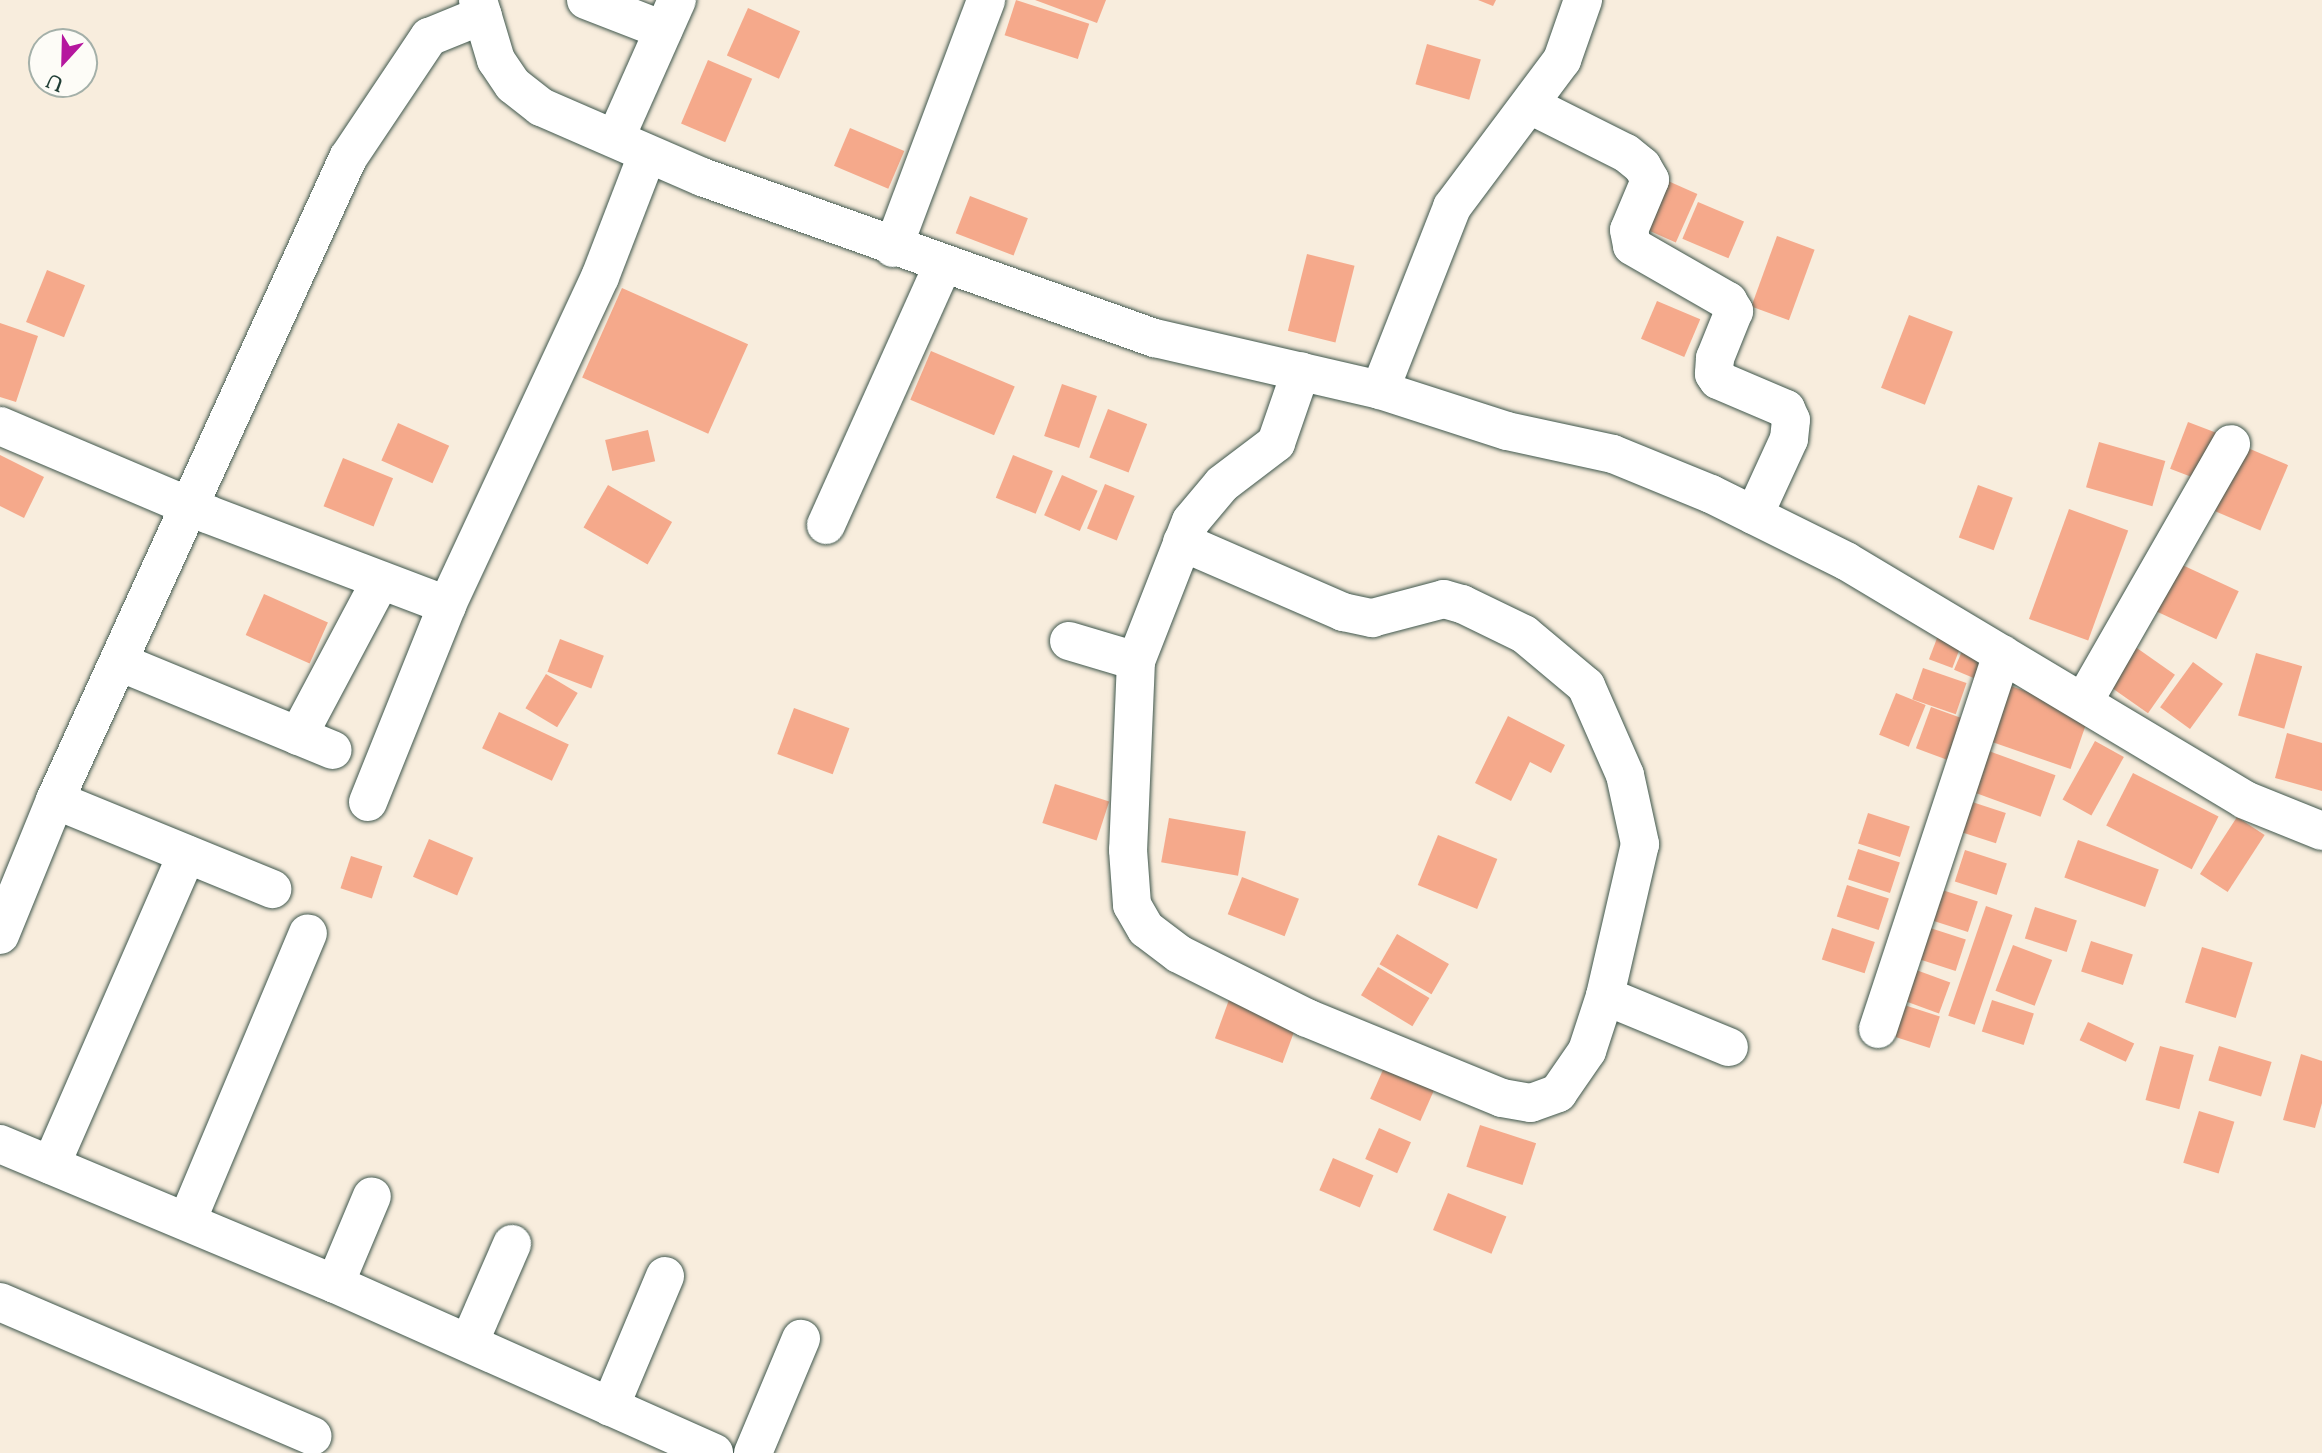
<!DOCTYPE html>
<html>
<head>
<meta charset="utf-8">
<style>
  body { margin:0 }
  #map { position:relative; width:2322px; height:1453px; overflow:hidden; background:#f8eddd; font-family:"Sorts Mill Goudy",serif }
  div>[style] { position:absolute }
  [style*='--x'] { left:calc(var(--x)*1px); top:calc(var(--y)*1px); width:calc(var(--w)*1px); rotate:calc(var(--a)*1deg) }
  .building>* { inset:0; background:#f5a98b; transform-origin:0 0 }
  .roads { filter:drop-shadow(0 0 2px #40574d) drop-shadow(0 0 2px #40574d) }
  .minor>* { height:38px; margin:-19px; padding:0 19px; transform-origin:19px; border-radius:19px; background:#fff }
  span { translate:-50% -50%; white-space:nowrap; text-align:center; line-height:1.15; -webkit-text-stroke:5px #fdfcf7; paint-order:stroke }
  .north { position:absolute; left:28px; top:28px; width:70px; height:70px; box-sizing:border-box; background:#fdfcf7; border:2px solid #a4b0a9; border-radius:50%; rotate:202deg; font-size:19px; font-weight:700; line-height:28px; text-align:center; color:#1f3d34 }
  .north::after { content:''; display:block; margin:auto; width:24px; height:32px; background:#b5179e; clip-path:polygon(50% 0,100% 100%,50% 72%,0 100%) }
</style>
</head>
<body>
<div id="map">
  <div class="building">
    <div style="left:1016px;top:0;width:77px;height:37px;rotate:18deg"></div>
    <div style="clip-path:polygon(1035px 0,1106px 0,1097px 23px)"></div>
    <div style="clip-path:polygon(1478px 0,1496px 0,1493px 6px)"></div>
    <div style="left:748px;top:8px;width:57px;height:52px;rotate:24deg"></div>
    <div style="left:1427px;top:44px;width:56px;height:42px;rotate:16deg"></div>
    <div style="left:708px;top:60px;width:48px;height:69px;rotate:23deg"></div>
    <div style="left:850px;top:128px;width:59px;height:41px;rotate:23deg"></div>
    <div style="left:1659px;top:177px;width:42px;height:53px;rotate:24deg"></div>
    <div style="left:970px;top:196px;width:62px;height:40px;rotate:21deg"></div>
    <div style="left:1698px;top:202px;width:50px;height:40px;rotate:23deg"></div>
    <div style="left:1777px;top:236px;width:40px;height:75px;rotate:20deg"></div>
    <div style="left:1307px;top:254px;width:49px;height:79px;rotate:14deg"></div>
    <div style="left:47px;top:270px;width:41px;height:56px;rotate:22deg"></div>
    <div style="left:622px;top:288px;width:138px;height:98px;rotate:24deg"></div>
    <div style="left:1657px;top:301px;width:47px;height:41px;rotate:23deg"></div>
    <div style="left:1909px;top:315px;width:47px;height:78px;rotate:21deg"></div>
    <div style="clip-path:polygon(0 323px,38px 336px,16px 402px,0 397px)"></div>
    <div style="left:931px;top:351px;width:91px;height:53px;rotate:23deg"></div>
    <div style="left:1062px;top:384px;width:37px;height:55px;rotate:19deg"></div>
    <div style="left:1108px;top:409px;width:42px;height:52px;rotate:21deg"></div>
    <div style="left:2188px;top:422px;width:33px;height:50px;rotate:21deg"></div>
    <div style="left:398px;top:423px;width:56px;height:41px;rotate:24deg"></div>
    <div style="left:648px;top:430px;width:32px;height:44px;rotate:77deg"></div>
    <div style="left:2099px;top:442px;width:69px;height:47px;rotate:16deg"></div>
    <div style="left:2243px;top:446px;width:49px;height:71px;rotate:23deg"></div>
    <div style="clip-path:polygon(0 455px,44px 477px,24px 518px,0 506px)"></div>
    <div style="left:1013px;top:455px;width:43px;height:46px;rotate:22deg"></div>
    <div style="left:343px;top:458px;width:54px;height:52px;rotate:22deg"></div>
    <div style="left:1062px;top:475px;width:39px;height:44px;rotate:24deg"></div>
    <div style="left:1105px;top:484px;width:32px;height:48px;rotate:22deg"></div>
    <div style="left:608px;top:485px;width:74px;height:49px;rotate:30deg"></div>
    <div style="left:1978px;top:485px;width:37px;height:56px;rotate:20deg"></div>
    <div style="left:2069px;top:509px;width:63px;height:117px;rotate:20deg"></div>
    <div style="left:2178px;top:563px;width:67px;height:53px;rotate:25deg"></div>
    <div style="left:264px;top:594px;width:70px;height:45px;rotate:24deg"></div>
    <div style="left:1939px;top:633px;width:25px;height:28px;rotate:21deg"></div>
    <div style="left:560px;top:639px;width:47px;height:35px;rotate:21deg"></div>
    <div style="left:1965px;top:644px;width:25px;height:28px;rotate:23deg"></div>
    <div style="left:2134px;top:646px;width:50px;height:47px;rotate:35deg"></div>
    <div style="left:2256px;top:653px;width:48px;height:65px;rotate:16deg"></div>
    <div style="left:2193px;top:662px;width:37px;height:56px;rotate:36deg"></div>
    <div style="left:1923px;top:668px;width:46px;height:33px;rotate:19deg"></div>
    <div style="left:546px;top:674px;width:37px;height:40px;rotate:31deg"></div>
    <div style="left:1999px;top:682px;width:96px;height:59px;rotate:19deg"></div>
    <div style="left:1896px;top:693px;width:32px;height:45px;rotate:22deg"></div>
    <div style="left:1931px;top:707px;width:33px;height:44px;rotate:20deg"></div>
    <div style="left:794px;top:708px;width:59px;height:49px;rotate:20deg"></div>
    <div style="left:499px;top:712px;width:77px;height:40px;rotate:25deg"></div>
    <div style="clip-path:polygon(1508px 716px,1565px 745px,1551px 773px,1530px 762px,1511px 801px,1475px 783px)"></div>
    <div style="clip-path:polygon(2287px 733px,2322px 743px,2322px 791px,2275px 778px)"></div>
    <div style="left:2095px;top:741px;width:33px;height:67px;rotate:29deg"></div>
    <div style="left:1986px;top:750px;width:74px;height:44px;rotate:20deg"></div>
    <div style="left:2133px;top:773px;width:96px;height:59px;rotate:27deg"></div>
    <div style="left:1055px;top:784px;width:57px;height:41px;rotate:18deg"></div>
    <div style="left:1963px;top:799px;width:45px;height:32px;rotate:18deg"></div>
    <div style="left:1868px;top:813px;width:44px;height:32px;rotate:18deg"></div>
    <div style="left:2237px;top:817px;width:33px;height:68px;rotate:33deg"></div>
    <div style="left:1169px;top:818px;width:78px;height:45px;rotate:10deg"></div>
    <div style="left:1438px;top:835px;width:64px;height:54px;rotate:22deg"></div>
    <div style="left:429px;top:839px;width:48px;height:41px;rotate:23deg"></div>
    <div style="left:2078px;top:840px;width:86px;height:40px;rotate:20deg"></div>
    <div style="left:1858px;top:849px;width:44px;height:32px;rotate:18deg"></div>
    <div style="left:1965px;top:850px;width:44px;height:33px;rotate:18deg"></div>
    <div style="left:351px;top:856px;width:33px;height:34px;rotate:18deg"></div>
    <div style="left:1242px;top:877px;width:61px;height:40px;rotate:21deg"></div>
    <div style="left:1847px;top:885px;width:44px;height:33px;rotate:18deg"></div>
    <div style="left:1936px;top:888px;width:44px;height:32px;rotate:18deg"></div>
    <div style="left:1986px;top:906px;width:28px;height:116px;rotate:19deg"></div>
    <div style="left:2035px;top:907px;width:44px;height:33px;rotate:18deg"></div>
    <div style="left:1924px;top:926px;width:44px;height:33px;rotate:18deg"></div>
    <div style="left:1832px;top:928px;width:45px;height:33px;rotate:18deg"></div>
    <div style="left:1397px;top:934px;width:60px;height:35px;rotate:30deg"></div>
    <div style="left:2091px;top:941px;width:44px;height:32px;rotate:18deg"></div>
    <div style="left:2013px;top:945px;width:42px;height:49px;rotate:21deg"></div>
    <div style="left:2202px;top:947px;width:53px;height:58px;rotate:17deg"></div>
    <div style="left:1378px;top:967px;width:60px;height:33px;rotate:31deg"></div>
    <div style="left:1908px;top:967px;width:45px;height:33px;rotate:20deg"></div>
    <div style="left:1230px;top:997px;width:72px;height:44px;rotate:20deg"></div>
    <div style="left:1992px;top:1000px;width:44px;height:33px;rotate:18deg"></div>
    <div style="left:1898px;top:1003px;width:44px;height:33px;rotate:18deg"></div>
    <div style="left:2088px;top:1022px;width:51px;height:20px;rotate:25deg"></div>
    <div style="left:2160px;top:1046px;width:35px;height:56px;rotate:15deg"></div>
    <div style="left:2219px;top:1046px;width:55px;height:36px;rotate:17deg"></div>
    <div style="clip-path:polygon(2301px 1054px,2322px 1061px,2322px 1103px,2315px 1128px,2283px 1120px)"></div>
    <div style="left:1386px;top:1063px;width:55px;height:39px;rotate:24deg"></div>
    <div style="left:2199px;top:1111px;width:37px;height:54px;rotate:17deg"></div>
    <div style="left:1480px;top:1125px;width:59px;height:44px;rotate:18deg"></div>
    <div style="left:1379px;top:1128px;width:35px;height:34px;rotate:24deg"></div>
    <div style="left:1333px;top:1158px;width:44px;height:35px;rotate:23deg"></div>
    <div style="left:1448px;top:1193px;width:63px;height:40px;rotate:22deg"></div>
  </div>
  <div class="roads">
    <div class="minor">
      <div style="--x:478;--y:0;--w:63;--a:73.3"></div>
      <div style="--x:496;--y:60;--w:30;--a:56"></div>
      <div style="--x:513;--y:85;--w:36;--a:38"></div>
      <div style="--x:541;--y:107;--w:176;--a:23.5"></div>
      <div style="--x:702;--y:177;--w:481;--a:19.6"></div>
      <div style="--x:1155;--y:338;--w:231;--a:13"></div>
      <div style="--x:1380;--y:390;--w:133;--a:17.9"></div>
      <div style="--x:1507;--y:431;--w:108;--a:12.2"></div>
      <div style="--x:1613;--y:454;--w:106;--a:22.2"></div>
      <div style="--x:1711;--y:494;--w:151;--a:26.4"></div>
      <div style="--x:1846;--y:561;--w:465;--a:30.9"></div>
      <div style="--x:2245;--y:800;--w:83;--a:21.9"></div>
      <div style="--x:586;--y:0;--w:83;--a:21.3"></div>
      <div style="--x:1530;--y:105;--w:107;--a:26.6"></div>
      <div style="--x:1626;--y:153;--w:21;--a:39"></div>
      <div style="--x:1642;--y:166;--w:16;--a:60"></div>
      <div style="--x:1650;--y:180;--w:54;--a:112.8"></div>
      <div style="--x:1629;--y:230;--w:16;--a:79"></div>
      <div style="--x:1632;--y:246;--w:111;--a:29.8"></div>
      <div style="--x:1728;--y:301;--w:12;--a:59"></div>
      <div style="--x:1734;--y:311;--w:51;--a:112"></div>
      <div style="--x:1715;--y:358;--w:16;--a:94"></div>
      <div style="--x:1714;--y:374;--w:7;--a:56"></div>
      <div style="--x:1718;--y:380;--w:74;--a:23.1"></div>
      <div style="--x:1786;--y:409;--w:12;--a:66"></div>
      <div style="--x:1791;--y:420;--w:19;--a:96"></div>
      <div style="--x:1789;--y:439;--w:84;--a:114.7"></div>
      <div style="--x:616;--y:137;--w:150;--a:-66"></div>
      <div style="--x:893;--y:248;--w:265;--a:-69.4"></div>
      <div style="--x:1380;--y:390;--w:197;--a:-68.5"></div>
      <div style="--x:1452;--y:207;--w:184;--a:-53.2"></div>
      <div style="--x:1562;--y:60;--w:64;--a:-70.7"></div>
      <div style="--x:0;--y:426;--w:225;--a:23"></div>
      <div style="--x:207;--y:514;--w:257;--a:20.8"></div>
      <div style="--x:826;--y:525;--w:285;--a:-65.8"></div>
      <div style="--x:1182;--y:542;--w:176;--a:23.5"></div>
      <div style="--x:1343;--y:612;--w:30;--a:12"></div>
      <div style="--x:1372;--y:618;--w:74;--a:-14.8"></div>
      <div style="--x:1444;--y:599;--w:19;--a:16"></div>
      <div style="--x:1462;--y:604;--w:69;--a:25.8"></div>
      <div style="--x:1524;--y:634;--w:81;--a:40"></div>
      <div style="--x:1586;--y:686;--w:97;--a:66.3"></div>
      <div style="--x:1625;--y:775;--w:71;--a:77.7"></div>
      <div style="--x:1640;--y:844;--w:156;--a:103"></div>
      <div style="--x:1069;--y:641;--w:70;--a:16.6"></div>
      <div style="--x:1136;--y:661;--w:150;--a:-68.6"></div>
      <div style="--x:1191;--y:521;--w:48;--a:-50"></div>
      <div style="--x:1222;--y:484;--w:68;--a:-37.2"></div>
      <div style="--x:1276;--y:443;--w:76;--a:-70.9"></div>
      <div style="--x:1136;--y:661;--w:189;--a:92.4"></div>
      <div style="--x:1128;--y:850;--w:55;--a:85.8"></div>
      <div style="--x:1132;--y:905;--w:28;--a:60"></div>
      <div style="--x:1146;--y:929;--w:41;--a:37.1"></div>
      <div style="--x:1179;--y:954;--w:143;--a:26.6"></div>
      <div style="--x:1307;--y:1018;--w:211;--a:22.3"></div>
      <div style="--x:1502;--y:1098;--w:29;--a:10"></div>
      <div style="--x:1531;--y:1103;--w:29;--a:-20"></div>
      <div style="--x:1558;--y:1093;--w:51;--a:-55.4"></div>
      <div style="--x:1587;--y:1051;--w:58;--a:-71.9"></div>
      <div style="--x:1605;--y:996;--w:134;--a:22.4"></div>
      <div style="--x:119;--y:662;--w:231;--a:22.4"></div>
      <div style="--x:2084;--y:701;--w:296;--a:-60.2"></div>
      <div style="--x:298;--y:736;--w:164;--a:-62"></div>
      <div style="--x:55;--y:800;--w:235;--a:22.3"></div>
      <div style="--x:368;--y:802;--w:212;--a:-68.1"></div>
      <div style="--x:447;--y:605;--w:362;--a:-65"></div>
      <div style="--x:600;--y:277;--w:131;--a:-68.9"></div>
      <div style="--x:0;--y:935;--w:146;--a:-67.8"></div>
      <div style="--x:55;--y:800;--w:706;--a:-65.47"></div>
      <div style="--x:348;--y:158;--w:146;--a:-56.2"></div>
      <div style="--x:429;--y:37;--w:58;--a:-22.2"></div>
      <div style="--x:1878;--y:1029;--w:395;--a:-71.7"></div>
      <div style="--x:0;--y:1144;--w:363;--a:22.7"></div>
      <div style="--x:335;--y:1284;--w:95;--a:-67.2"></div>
      <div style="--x:51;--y:1165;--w:339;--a:-66.4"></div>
      <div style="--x:187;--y:1221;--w:312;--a:-67.2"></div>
      <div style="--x:335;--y:1284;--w:415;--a:24"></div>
      <div style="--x:0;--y:1302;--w:340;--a:23.2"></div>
      <div style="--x:469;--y:1343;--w:108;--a:-66.5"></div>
      <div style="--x:610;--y:1407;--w:142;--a:-67.2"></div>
      <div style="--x:753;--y:1453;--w:124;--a:-67.2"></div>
    </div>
  </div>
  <div class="north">U</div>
</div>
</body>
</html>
